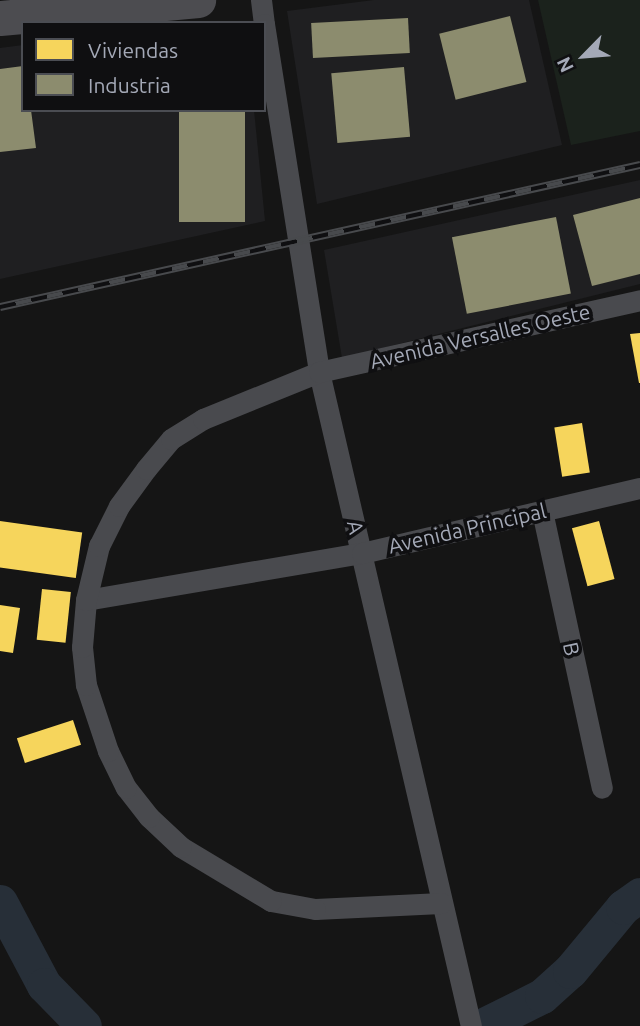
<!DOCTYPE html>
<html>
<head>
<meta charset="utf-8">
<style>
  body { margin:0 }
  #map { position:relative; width:640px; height:1026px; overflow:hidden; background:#151515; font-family:Ubuntu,sans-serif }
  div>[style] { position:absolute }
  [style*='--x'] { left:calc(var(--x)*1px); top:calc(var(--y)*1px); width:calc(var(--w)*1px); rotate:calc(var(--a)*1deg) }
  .built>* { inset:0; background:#1f1f21 }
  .green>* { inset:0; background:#1b221c }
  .homes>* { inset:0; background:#f6d55c; transform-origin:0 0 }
  .industry>* { inset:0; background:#8c8c6e; transform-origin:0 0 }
  .river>* { height:35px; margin:-17.5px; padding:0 17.5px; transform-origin:17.5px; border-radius:17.5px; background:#272f38 }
  .minor>* { height:21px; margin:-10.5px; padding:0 10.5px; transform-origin:10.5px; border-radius:10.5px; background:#494a4e }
  .trunk>* { height:35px; margin:-17.5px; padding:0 17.5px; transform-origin:17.5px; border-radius:17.5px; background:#4c4c50 }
  .rail>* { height:8px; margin-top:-4px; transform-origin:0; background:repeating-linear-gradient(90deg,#0f0f11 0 16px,#484a4d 0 32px); box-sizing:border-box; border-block:2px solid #484a4d }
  span { translate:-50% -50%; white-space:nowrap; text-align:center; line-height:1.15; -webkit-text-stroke:7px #0f0f11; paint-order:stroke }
  .street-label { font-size:21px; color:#a4a9b7 }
  .legend { position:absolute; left:21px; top:21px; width:245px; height:91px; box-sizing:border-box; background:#0f0f11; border:2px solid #4b4d53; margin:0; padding:9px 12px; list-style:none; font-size:21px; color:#a4a9b7 }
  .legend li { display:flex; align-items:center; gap:14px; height:35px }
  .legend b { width:35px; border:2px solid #4b4d53 }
  .north { position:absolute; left:549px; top:21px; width:70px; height:70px; -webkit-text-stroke:5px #0f0f11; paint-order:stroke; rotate:245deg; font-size:19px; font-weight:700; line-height:28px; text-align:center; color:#a4a9b7 }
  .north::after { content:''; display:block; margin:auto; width:24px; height:32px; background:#a4a9b7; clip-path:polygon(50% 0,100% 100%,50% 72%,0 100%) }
</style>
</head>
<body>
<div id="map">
  <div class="built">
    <div style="clip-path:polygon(374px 0,529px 0,562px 145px,317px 204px,287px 11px)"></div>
    <div style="clip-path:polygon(23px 45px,23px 110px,254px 110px,265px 221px,0 279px,0 48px)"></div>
    <div style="clip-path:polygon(640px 180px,640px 284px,342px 358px,324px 250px)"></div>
  </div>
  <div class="green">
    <div style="clip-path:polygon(538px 0,640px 0,640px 131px,571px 145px)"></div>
  </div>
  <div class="homes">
    <div style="clip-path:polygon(640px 333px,640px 383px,639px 383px,630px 334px)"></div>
    <div style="left:582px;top:423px;width:50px;height:28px;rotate:81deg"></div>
    <div style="left:0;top:521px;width:83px;height:46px;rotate:8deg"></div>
    <div style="left:599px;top:521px;width:60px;height:28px;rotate:75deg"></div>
    <div style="left:42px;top:589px;width:29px;height:51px;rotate:6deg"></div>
    <div style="clip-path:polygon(0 605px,20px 608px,13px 653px,0 651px)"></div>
    <div style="left:73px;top:720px;width:26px;height:59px;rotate:72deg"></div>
  </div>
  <div class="industry">
    <div style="left:510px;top:16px;width:68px;height:73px;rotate:76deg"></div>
    <div style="left:408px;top:18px;width:35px;height:97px;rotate:87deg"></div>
    <div style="clip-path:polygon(23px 66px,23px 110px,31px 110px,36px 148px,0 152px,0 69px)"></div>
    <div style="left:404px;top:67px;width:70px;height:73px;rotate:85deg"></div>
    <div style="left:179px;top:110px;width:66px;height:112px"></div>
    <div style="clip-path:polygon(640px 198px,640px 274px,592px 286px,573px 215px)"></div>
    <div style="left:556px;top:217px;width:78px;height:106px;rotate:79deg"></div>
  </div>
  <div class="river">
    <div style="--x:0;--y:902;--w:94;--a:62.1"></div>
    <div style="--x:44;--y:985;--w:57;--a:45.7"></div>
    <div style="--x:482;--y:1026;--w:67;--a:-26.6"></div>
    <div style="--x:542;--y:996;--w:38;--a:-42"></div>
    <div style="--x:570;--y:971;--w:83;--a:-50.4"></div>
    <div style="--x:623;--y:907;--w:21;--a:-35"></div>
  </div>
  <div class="minor">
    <div style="--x:261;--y:0;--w:23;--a:83"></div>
    <div style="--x:264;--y:24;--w:352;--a:81"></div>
    <div style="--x:319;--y:372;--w:671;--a:76.92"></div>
    <div style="--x:542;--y:511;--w:283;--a:77.8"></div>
    <div style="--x:86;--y:600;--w:280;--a:-9.7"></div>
    <div style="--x:362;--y:553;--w:285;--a:-13.2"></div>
    <div style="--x:441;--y:903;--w:126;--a:177.3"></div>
    <div style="--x:315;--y:909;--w:45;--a:-169.7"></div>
    <div style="--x:271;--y:901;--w:105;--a:-149"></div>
    <div style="--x:181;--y:847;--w:44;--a:-136.8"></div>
    <div style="--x:149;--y:817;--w:37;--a:-128"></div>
    <div style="--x:126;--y:788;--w:41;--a:-115.9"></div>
    <div style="--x:108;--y:751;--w:70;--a:-108.4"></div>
    <div style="--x:86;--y:685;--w:38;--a:-96"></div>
    <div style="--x:82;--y:647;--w:47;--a:-85.1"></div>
    <div style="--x:86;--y:600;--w:56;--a:-76.5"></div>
    <div style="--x:99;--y:546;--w:45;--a:-63.4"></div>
    <div style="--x:119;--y:506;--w:46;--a:-53.9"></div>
    <div style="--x:146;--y:469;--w:39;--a:-50"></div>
    <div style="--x:171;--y:439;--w:38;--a:-32"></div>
    <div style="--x:203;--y:419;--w:125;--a:-22.1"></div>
    <div style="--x:319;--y:372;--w:329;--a:-12.6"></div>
  </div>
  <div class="trunk">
    <div style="--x:0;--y:18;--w:199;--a:-5.2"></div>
  </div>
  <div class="rail">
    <div style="--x:0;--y:307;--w:656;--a:-12.51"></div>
  </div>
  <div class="street-label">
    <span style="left:480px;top:336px;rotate:-13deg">Avenida Versalles Oeste</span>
    <span style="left:356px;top:527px;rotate:77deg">A</span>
    <span style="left:467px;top:528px;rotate:-13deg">Avenida Principal</span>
    <span style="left:572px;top:649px;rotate:78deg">B</span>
  </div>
  <ul class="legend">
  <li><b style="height:19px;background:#f6d55c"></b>Viviendas</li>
  <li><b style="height:19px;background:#8c8c6e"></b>Industria</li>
  </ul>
  <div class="north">N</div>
</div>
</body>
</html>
